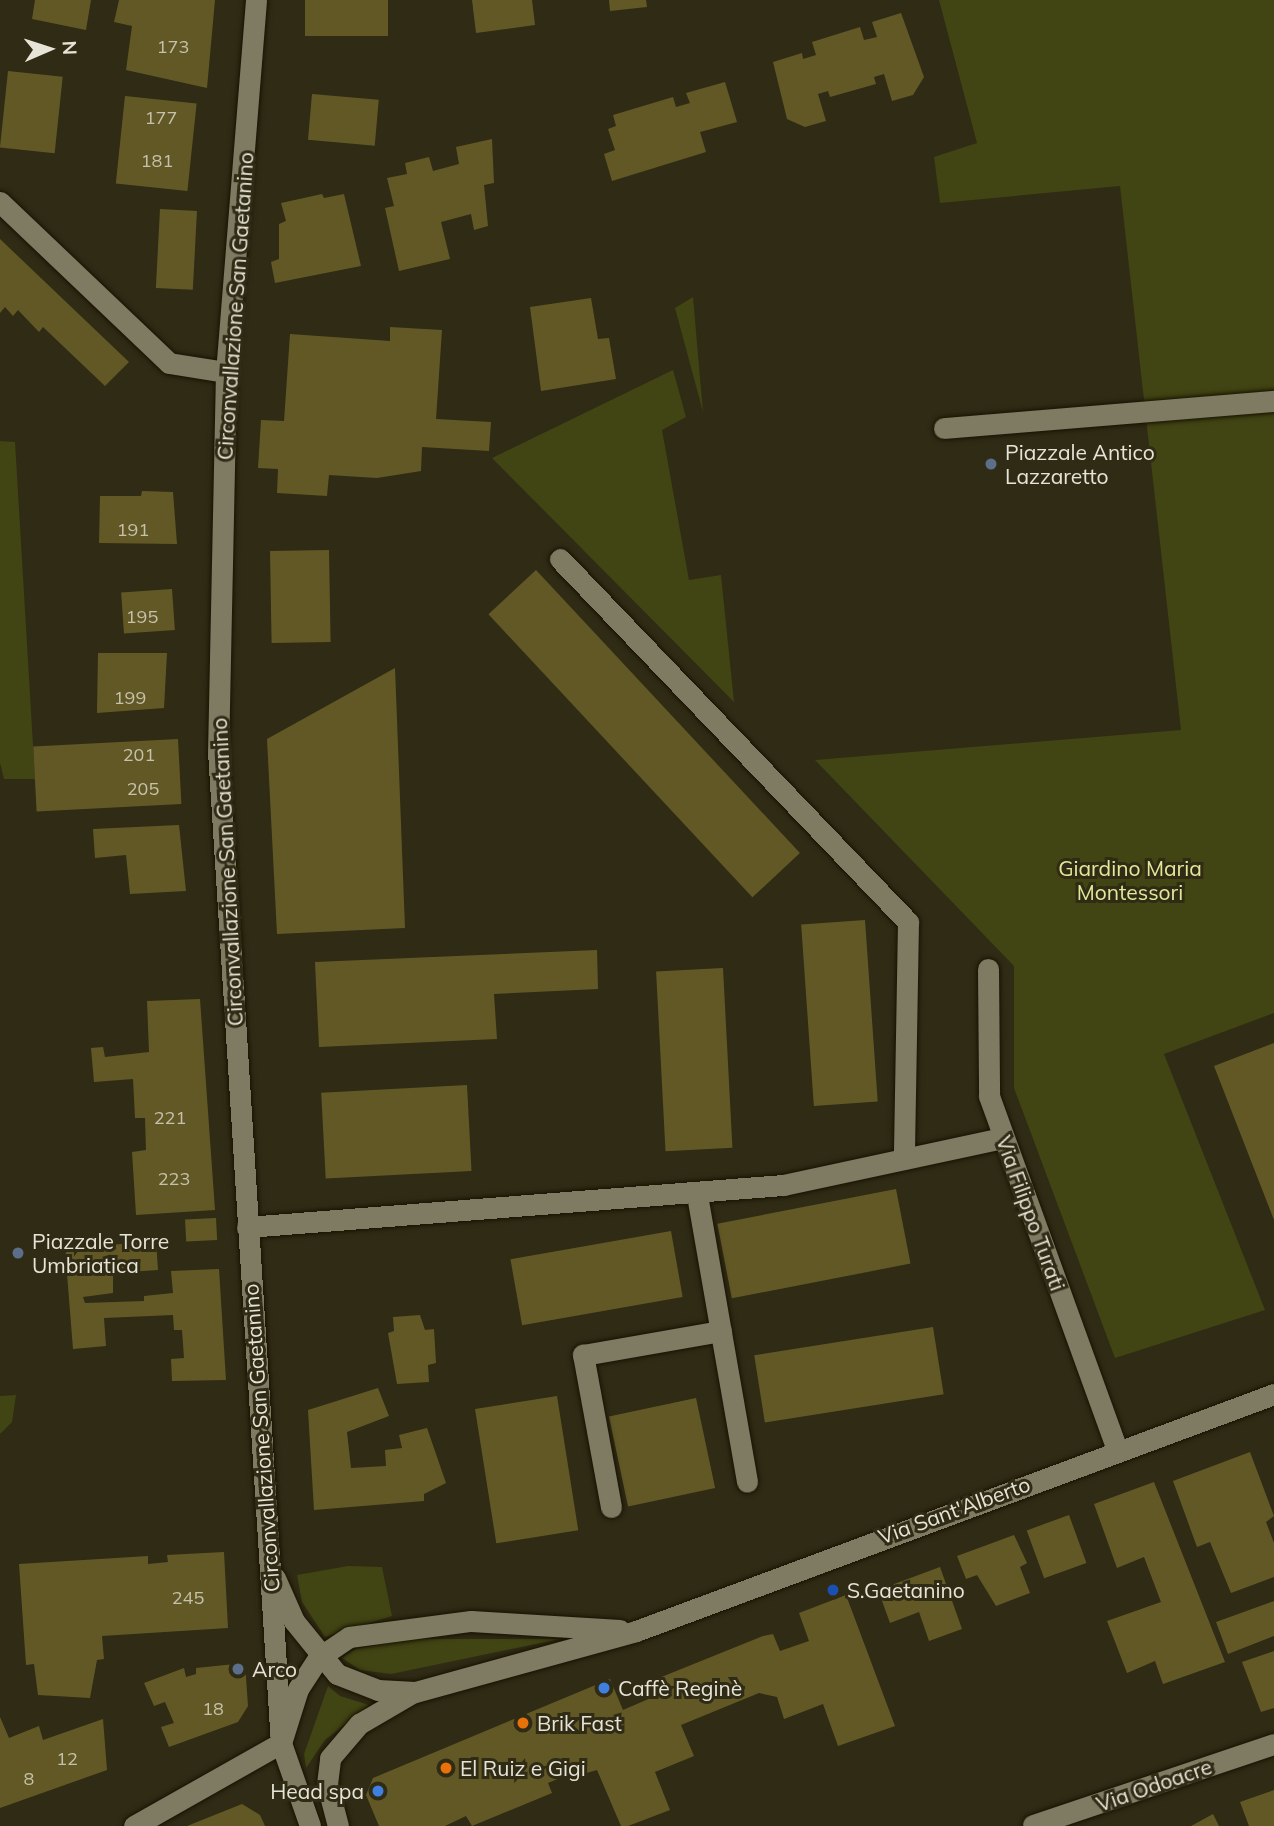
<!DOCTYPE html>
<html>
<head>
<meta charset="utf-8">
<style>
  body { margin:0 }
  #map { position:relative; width:1274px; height:1826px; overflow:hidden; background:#302b15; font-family:Mulish,sans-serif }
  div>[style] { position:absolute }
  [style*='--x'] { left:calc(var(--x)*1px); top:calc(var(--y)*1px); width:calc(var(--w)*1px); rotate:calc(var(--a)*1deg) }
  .green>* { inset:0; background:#414413 }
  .building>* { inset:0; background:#625826; transform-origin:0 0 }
  .roads { filter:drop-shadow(0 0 2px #181301) drop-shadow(0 0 2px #181301) }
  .minor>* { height:21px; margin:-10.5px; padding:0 10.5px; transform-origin:10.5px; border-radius:10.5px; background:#7f7a62 }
  .dots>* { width:19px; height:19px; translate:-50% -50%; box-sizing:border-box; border:4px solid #302b15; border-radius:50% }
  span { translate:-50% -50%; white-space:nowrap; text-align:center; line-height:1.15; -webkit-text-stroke:6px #302b15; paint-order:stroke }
  .number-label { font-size:18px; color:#c5c1ab }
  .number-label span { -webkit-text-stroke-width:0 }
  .street-label { font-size:21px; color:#e6e4d7 }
  .poi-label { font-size:21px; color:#e6e4d7 }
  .left { translate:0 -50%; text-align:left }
  .right { translate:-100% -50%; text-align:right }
  .park-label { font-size:21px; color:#e0e89a }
  .north { position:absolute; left:14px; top:14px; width:70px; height:70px; -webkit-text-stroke:5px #302b15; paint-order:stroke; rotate:87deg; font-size:19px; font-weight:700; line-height:28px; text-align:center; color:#e6e4d7 }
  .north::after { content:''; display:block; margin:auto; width:24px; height:32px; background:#e6e4d7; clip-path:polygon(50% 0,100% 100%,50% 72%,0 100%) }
</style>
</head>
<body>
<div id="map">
  <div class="green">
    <div style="clip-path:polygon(939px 0,1274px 0,1274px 1013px,1164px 1054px,1265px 1310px,1115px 1358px,1014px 1088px,1014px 966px,815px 760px,1181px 730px,1120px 186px,940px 203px,934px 157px,977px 143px)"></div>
    <div style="clip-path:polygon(693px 297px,703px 412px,675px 308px)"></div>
    <div style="clip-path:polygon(673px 370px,686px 417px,662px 430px,689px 580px,721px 575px,734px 702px,492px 458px)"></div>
    <div style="clip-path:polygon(0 441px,15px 442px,35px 779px,4px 779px,0 763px)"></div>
    <div style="clip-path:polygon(16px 1395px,12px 1422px,0 1434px,0 1396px)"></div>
    <div style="clip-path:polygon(348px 1566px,382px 1567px,392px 1616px,325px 1637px,302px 1602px,297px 1575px)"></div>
    <div style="clip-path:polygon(409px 1639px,560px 1639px,391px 1674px,360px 1670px,342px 1658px,356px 1649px)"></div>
    <div style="clip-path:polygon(328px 1686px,340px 1696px,369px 1705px,325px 1740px,306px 1768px,304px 1754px)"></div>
  </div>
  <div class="building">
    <div style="clip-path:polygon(35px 0,91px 0,86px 30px,32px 19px)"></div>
    <div style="clip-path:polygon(119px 0,215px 0,207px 88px,126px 70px,132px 26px,114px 22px)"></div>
    <div style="left:305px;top:0;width:83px;height:36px"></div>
    <div style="clip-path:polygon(472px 0,532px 0,535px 25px,476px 33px)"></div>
    <div style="clip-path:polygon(609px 0,646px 0,647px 7px,610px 11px)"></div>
    <div style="clip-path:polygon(901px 13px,924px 77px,913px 95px,892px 101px,884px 74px,874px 77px,876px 84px,830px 97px,828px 91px,818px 94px,826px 121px,805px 127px,787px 119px,773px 62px,802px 53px,803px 59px,816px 55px,812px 42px,860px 27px,864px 40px,877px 37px,872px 22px)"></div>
    <div style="left:8px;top:71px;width:55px;height:77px;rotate:6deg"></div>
    <div style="clip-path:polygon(725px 82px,737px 122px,700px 132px,706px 152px,612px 181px,604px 154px,615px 150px,608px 129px,616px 126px,613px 115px,673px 97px,676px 107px,690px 103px,686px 93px)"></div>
    <div style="left:312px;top:94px;width:67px;height:46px;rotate:5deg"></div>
    <div style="left:125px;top:96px;width:72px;height:88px;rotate:6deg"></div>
    <div style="clip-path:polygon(492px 139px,494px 183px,484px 185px,488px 226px,474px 230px,471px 214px,441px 222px,450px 259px,399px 271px,385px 208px,394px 206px,387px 178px,407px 174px,405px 163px,429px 157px,433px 171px,459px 164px,456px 147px)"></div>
    <div style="clip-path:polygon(322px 194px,324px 198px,344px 194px,361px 266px,275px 283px,271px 262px,279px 259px,279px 224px,286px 221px,281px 203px)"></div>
    <div style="left:160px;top:209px;width:37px;height:79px;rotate:3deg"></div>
    <div style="clip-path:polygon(0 239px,129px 362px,105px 386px,43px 327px,39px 332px,18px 310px,13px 316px,5px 307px,0 313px)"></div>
    <div style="clip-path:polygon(591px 298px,598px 339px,609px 338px,616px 379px,541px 391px,530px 307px)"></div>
    <div style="clip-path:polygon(390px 327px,442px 330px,436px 419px,491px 422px,489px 451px,422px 447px,421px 471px,377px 478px,329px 475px,327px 496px,277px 493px,278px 469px,258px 468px,261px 420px,284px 421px,290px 334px,390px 341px)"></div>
    <div style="clip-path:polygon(142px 491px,173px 492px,177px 544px,99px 543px,100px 496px,141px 496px)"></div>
    <div style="left:329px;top:550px;width:92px;height:59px;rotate:89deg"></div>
    <div style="left:536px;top:570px;width:387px;height:65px;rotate:47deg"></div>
    <div style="left:172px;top:589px;width:41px;height:51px;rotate:86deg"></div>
    <div style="clip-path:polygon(98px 653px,167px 653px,164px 708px,97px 713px)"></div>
    <div style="clip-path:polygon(395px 668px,405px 928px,277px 934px,267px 739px)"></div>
    <div style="left:178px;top:739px;width:65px;height:145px;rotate:87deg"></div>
    <div style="clip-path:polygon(179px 825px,186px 891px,130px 894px,126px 855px,95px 858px,93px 829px)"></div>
    <div style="left:865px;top:920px;width:182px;height:64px;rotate:86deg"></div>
    <div style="clip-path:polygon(597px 950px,598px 989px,494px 994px,497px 1039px,319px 1047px,315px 962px)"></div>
    <div style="left:723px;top:968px;width:180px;height:67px;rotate:87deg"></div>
    <div style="clip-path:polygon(200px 999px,215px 1210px,136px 1215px,132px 1152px,146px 1150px,145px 1118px,135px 1118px,133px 1079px,94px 1082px,91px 1048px,103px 1047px,105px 1057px,149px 1052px,147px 1001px)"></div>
    <div style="clip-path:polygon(1274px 1043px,1274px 1220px,1214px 1066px)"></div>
    <div style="left:467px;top:1085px;width:86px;height:146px;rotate:87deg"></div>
    <div style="left:896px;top:1189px;width:76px;height:182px;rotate:79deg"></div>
    <div style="left:216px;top:1218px;width:22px;height:31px;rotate:87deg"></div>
    <div style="left:671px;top:1231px;width:67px;height:163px;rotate:80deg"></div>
    <div style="clip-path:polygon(156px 1241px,158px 1270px,113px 1273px,113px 1293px,83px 1297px,85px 1303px,144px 1301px,144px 1296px,173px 1293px,171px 1271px,219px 1269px,226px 1380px,172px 1381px,171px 1359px,184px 1358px,182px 1330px,174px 1330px,173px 1315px,104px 1318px,106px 1346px,73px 1349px,65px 1249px)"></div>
    <div style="clip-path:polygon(420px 1315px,425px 1330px,434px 1329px,436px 1363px,428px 1365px,429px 1382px,397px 1384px,388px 1333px,394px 1331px,393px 1317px)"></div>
    <div style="left:933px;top:1327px;width:68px;height:181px;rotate:81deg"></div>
    <div style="clip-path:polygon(378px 1388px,389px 1416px,347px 1432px,351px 1468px,386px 1466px,385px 1450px,402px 1448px,399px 1435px,427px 1428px,446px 1483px,424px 1494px,424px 1501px,314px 1510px,308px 1410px)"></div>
    <div style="left:557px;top:1396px;width:136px;height:83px;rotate:81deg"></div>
    <div style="left:696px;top:1398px;width:92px;height:89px;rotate:78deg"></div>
    <div style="clip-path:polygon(1250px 1452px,1274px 1516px,1266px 1522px,1274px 1543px,1274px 1577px,1231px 1593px,1210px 1542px,1197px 1547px,1173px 1481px)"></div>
    <div style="clip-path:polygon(1154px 1482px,1225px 1662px,1163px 1684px,1155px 1661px,1127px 1673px,1107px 1621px,1161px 1602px,1144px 1557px,1117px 1568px,1094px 1504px)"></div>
    <div style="left:1069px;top:1515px;width:51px;height:45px;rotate:70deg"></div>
    <div style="clip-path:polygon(1014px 1535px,1027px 1563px,1020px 1567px,1030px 1593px,996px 1606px,977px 1575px,966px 1579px,957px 1556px)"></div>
    <div style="clip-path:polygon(224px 1552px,228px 1628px,102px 1636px,104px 1659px,97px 1660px,90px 1698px,38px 1695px,34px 1664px,26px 1665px,19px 1564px,148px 1556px,148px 1564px,168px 1562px,167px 1555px)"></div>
    <div style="clip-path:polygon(940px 1567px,962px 1629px,929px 1641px,919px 1612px,890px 1623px,878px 1590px)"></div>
    <div style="clip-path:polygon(846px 1595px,895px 1726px,838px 1746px,823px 1704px,784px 1719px,777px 1697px,759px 1693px,681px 1725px,694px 1756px,655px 1772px,670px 1810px,628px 1826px,621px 1826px,597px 1770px,583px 1774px,581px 1769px,548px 1783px,552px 1793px,472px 1826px,466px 1816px,445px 1826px,379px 1826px,366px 1795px,373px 1778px,610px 1679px,623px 1710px,660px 1694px,654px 1680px,763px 1636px,773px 1634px,780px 1651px,809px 1641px,799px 1613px)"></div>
    <div style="clip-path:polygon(1274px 1601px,1274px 1636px,1228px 1654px,1216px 1622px)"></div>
    <div style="clip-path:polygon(1274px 1651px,1274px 1708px,1261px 1712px,1242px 1662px)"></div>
    <div style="clip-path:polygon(245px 1663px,248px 1706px,238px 1722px,169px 1747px,161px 1727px,174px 1723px,165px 1702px,154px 1706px,144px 1683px,184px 1668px,186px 1677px,196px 1674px,196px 1668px)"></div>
    <div style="clip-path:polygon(0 1717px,9px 1738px,39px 1726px,43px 1740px,103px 1719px,107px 1770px,0 1808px)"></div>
    <div style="clip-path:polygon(1274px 1790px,1274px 1826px,1249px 1826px,1240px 1802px)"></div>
    <div style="clip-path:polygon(242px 1804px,260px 1815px,265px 1826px,187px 1826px)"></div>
    <div style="clip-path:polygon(1213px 1814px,1219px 1826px,1191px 1826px)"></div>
  </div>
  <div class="roads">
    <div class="minor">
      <div style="--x:256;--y:0;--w:373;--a:94.6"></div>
      <div style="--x:226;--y:372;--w:379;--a:91.2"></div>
      <div style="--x:218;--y:751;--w:994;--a:86.37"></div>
      <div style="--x:281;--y:1743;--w:88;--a:70.7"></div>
      <div style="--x:0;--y:202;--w:233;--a:43.6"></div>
      <div style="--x:169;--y:363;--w:58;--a:9"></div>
      <div style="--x:944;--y:428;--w:331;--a:-4.7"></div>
      <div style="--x:560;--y:559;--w:503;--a:46.21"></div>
      <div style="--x:908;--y:922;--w:237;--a:91"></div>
      <div style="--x:988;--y:969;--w:127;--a:89.5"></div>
      <div style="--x:989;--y:1096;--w:376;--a:70.1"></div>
      <div style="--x:697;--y:1195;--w:291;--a:80.1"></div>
      <div style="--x:247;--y:1227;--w:538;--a:-4.48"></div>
      <div style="--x:783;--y:1185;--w:225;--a:-12.1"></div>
      <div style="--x:611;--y:1507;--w:155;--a:-100.4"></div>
      <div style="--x:583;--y:1355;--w:140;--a:-9.9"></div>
      <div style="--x:275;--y:1578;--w:47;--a:66.2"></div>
      <div style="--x:294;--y:1621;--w:68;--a:50.9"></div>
      <div style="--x:337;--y:1674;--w:44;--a:21.3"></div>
      <div style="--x:378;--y:1690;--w:37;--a:3"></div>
      <div style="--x:415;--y:1692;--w:229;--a:-15.4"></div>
      <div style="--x:636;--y:1631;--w:681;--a:-20.38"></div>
      <div style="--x:1033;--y:1825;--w:254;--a:-18.6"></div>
      <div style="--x:134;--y:1826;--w:169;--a:-29.5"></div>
      <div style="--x:281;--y:1743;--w:57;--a:-72.5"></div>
      <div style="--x:298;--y:1689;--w:37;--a:-57"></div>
      <div style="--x:318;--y:1658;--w:37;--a:-34"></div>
      <div style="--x:349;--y:1637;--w:123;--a:-7.5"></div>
      <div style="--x:471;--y:1621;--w:149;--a:3.5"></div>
      <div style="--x:338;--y:1826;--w:43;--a:-104.7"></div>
      <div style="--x:327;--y:1784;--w:26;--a:-83"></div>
      <div style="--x:330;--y:1758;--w:45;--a:-49.5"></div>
      <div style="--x:359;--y:1724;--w:61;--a:-30.3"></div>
    </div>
  </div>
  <div class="dots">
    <div style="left:991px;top:464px;background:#5c6f8a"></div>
    <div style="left:18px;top:1253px;background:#5c6f8a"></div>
    <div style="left:833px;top:1590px;background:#1a4fb4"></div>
    <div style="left:238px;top:1669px;background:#5c6f8a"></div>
    <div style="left:604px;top:1688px;background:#3f7fe0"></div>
    <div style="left:523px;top:1723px;background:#e8710a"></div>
    <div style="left:446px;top:1768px;background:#e8710a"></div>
    <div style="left:378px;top:1791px;background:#3f7fe0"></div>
  </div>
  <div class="number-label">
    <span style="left:173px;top:47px">173</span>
    <span style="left:161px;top:118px">177</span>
    <span style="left:157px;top:161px">181</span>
    <span style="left:133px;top:530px">191</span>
    <span style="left:142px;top:617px">195</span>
    <span style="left:130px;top:698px">199</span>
    <span style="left:139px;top:755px">201</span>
    <span style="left:143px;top:789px">205</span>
    <span style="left:170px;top:1118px">221</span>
    <span style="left:174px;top:1179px">223</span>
    <span style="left:188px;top:1598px">245</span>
    <span style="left:213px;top:1709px">18</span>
    <span style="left:67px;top:1759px">12</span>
    <span style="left:29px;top:1779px">8</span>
  </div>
  <div class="street-label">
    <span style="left:235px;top:306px;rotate:-86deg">Circonvallazione San Gaetanino</span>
    <span style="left:227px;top:872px;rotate:-93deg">Circonvallazione San Gaetanino</span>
    <span style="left:1031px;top:1213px;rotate:70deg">Via Filippo Turati</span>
    <span style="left:261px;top:1438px;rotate:-94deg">Circonvallazione San Gaetanino</span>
    <span style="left:954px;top:1510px;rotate:-20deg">Via Sant'Alberto</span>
    <span style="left:1154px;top:1785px;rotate:-19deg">Via Odoacre</span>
  </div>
  <div class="poi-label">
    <span class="left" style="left:1005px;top:464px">Piazzale Antico<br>Lazzaretto</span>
    <span class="left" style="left:32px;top:1253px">Piazzale Torre<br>Umbriatica</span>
    <span class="left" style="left:847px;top:1590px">S.Gaetanino</span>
    <span class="left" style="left:252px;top:1669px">Arco</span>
    <span class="left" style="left:618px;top:1688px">Caffè Reginè</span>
    <span class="left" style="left:537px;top:1723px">Brik Fast</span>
    <span class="left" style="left:460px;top:1768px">El Ruiz e Gigi</span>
    <span class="right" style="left:364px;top:1791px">Head spa</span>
  </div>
  <div class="park-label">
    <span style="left:1130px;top:880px">Giardino Maria<br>Montessori</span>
  </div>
  <div class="north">N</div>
</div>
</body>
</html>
